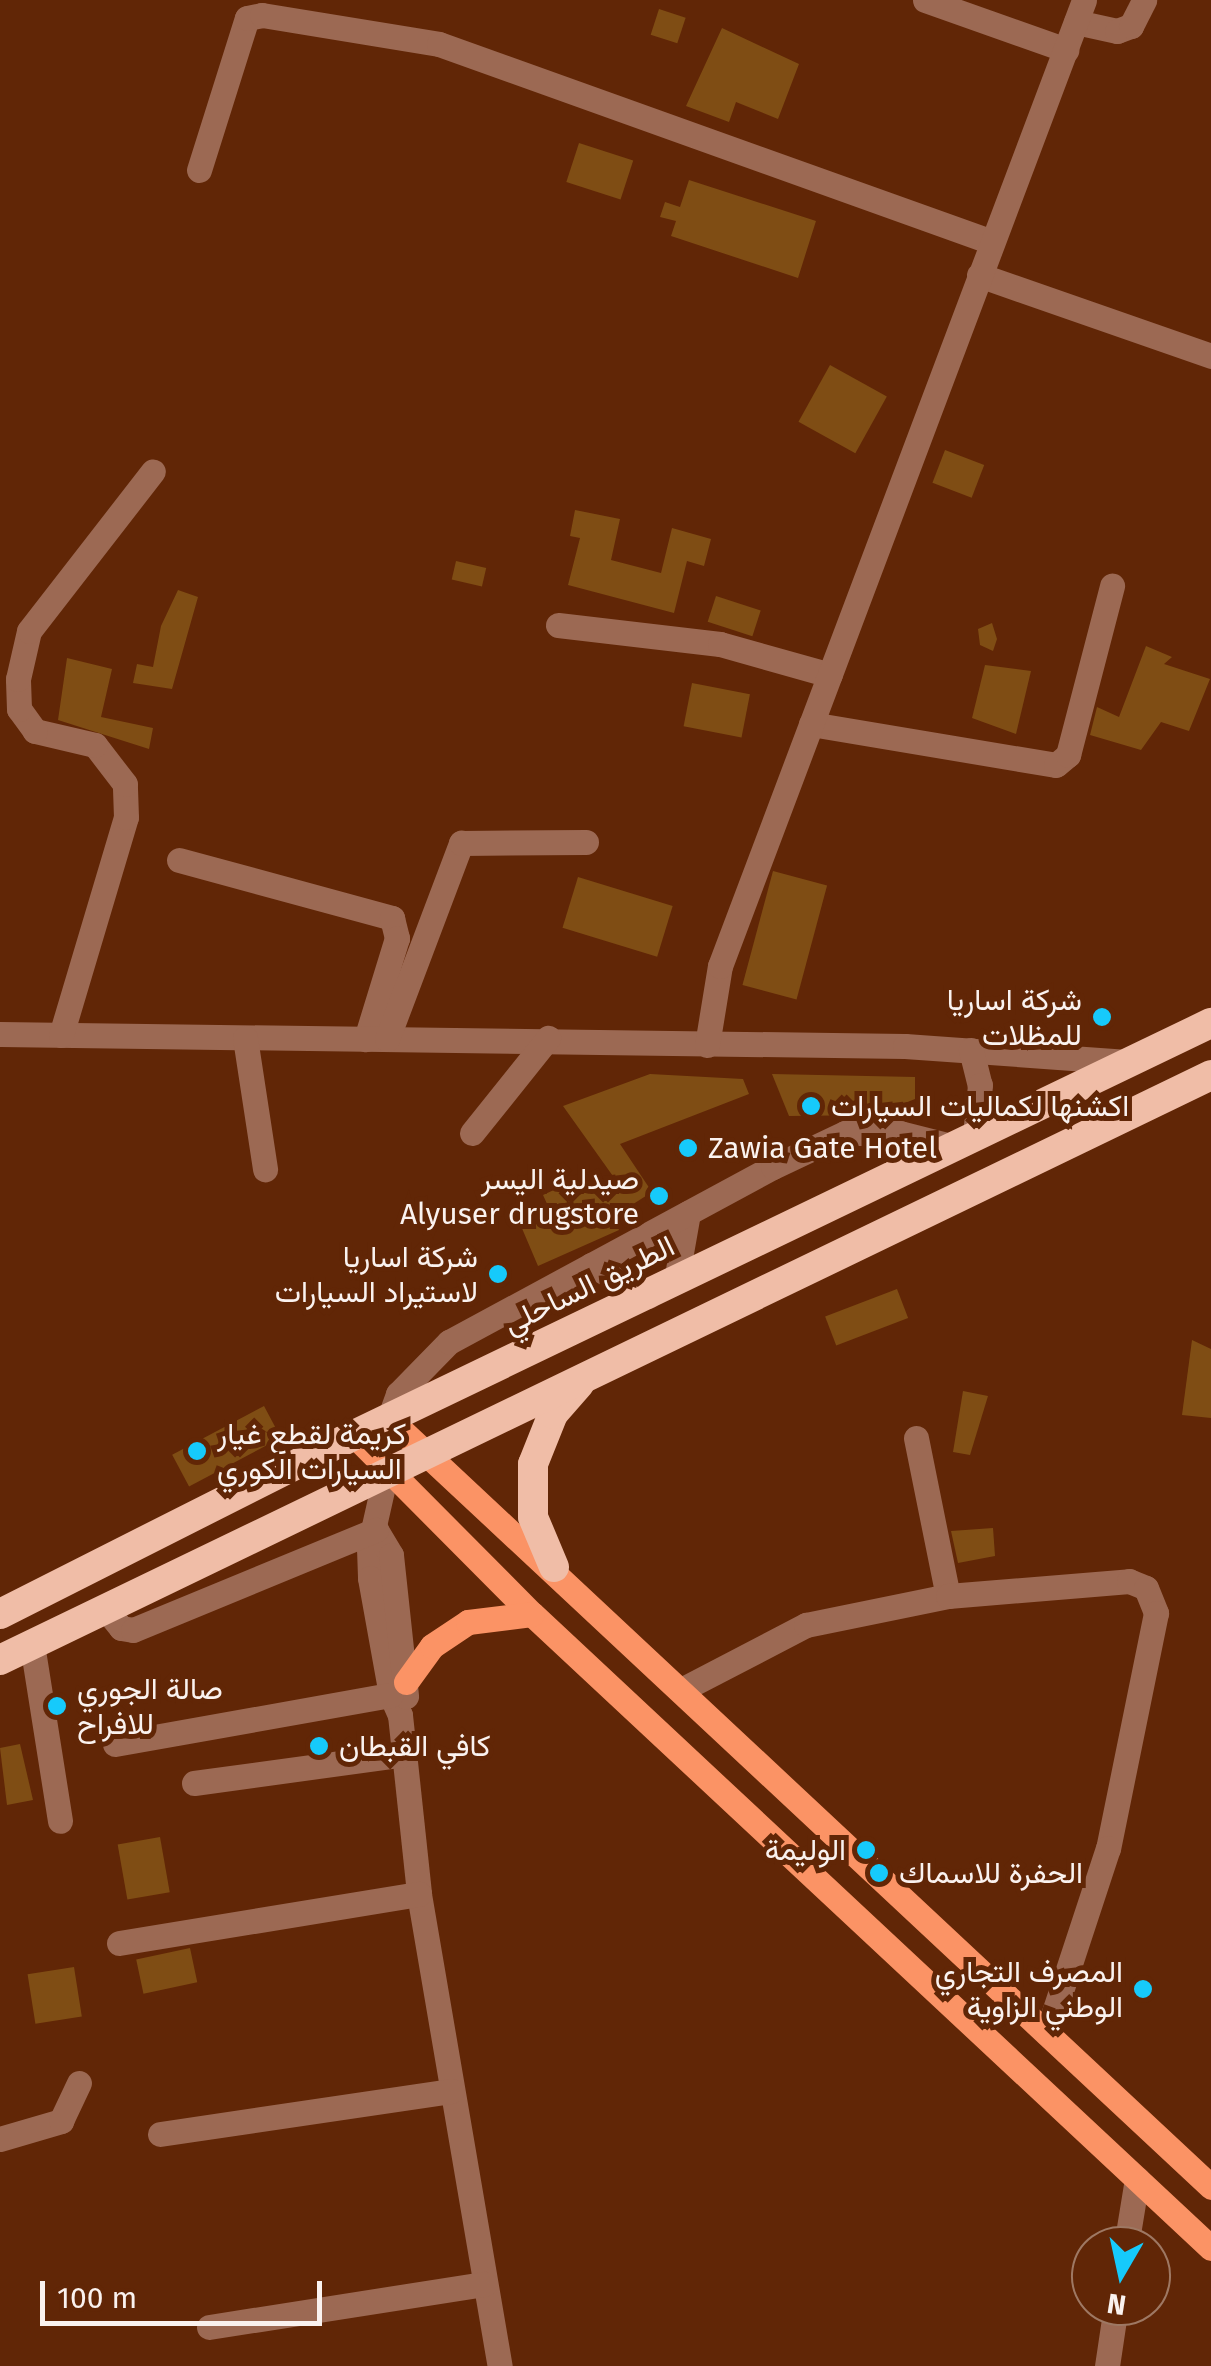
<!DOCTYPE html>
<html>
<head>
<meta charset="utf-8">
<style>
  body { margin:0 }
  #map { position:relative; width:1211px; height:2366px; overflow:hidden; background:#612606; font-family:"Fira Sans",Vazirmatn,sans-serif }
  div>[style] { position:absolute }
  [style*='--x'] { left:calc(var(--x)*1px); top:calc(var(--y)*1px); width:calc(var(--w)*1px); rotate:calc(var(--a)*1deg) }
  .building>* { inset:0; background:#7f4d14; transform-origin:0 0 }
  .minor>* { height:25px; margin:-12.5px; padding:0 12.5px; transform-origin:12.5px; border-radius:12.5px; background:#9c6953 }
  .major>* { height:25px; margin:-12.5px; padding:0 12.5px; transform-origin:12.5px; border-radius:12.5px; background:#fb9365 }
  .highway>* { height:30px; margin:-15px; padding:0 15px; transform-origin:15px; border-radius:15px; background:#f0bda7 }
  .dots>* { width:28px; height:28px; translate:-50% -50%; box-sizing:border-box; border:5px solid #612606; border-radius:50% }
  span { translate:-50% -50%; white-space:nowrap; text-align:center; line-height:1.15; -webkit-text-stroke:10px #612606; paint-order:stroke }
  .poi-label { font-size:30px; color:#faf2ef }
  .right { translate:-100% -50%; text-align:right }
  .left { translate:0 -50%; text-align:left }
  .street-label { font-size:30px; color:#faf2ef }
  .north { position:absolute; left:1071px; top:2226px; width:100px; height:100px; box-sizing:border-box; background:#612606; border:2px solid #9e7863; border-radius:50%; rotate:189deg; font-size:28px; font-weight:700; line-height:40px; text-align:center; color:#faf2ef }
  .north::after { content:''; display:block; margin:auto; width:35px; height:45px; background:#16cafb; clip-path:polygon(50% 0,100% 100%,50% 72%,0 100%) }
  .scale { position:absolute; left:40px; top:2281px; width:282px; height:45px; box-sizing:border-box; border:5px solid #faf2ef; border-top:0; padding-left:12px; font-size:30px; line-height:35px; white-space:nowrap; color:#faf2ef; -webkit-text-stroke:8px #612606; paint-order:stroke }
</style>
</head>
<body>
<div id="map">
  <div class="building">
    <div style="left:659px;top:9px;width:28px;height:27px;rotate:18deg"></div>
    <div style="clip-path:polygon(722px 28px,799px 64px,778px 119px,736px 102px,729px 122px,686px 106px)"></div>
    <div style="left:579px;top:143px;width:57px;height:41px;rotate:18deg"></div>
    <div style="clip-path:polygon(689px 180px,816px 221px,798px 278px,671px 236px,676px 221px,660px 217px,665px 202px,680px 207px)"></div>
    <div style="left:830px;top:365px;width:65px;height:65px;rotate:29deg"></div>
    <div style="left:945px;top:450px;width:42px;height:35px;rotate:21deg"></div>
    <div style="clip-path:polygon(575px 510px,620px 519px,611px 560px,661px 573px,672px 528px,711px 539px,704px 566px,687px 561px,674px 613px,568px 585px,580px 538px,570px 536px)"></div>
    <div style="left:456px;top:561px;width:31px;height:19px;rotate:13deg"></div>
    <div style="clip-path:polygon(178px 590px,198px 597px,172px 689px,133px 683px,137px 664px,153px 667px,161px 626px)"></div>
    <div style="left:716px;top:596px;width:47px;height:27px;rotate:18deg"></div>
    <div style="clip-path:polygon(992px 623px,997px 639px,993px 651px,980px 645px,978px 629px)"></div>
    <div style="clip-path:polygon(1146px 646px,1172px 657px,1164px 664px,1210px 679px,1189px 731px,1161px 722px,1141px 750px,1090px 735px,1097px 707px,1119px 717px)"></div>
    <div style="clip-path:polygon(67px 658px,112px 669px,101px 717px,153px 728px,149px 749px,58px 720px)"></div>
    <div style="clip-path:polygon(985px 665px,1031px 671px,1016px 734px,972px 718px)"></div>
    <div style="left:692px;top:683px;width:59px;height:44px;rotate:11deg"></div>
    <div style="left:773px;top:871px;width:56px;height:118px;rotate:15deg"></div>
    <div style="left:578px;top:877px;width:99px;height:53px;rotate:17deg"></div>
    <div style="clip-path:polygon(650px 1074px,743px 1079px,749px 1094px,620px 1144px,652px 1192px,613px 1217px,619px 1230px,538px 1266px,518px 1219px,548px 1206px,543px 1195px,556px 1189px,568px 1200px,615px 1179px,563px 1106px)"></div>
    <div style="clip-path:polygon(772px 1074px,915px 1077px,915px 1099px,875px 1115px,789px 1116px)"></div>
    <div style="left:897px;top:1289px;width:31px;height:77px;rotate:69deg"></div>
    <div style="clip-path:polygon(1192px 1340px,1211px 1349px,1211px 1418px,1182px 1415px)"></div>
    <div style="clip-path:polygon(963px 1391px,988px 1396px,970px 1455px,953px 1452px)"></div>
    <div style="left:264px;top:1406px;width:36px;height:104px;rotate:62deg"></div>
    <div style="clip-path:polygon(993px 1528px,995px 1556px,958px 1563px,951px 1531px)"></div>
    <div style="clip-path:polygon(20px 1744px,33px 1800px,7px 1805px,0 1748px)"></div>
    <div style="left:160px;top:1837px;width:56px;height:43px;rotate:80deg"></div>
    <div style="left:190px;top:1948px;width:35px;height:55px;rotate:78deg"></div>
    <div style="left:74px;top:1967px;width:50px;height:47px;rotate:81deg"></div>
  </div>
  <div class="minor">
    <div style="--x:925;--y:0;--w:150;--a:19.5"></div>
    <div style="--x:1076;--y:22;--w:42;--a:12.4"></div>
    <div style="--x:1117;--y:31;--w:15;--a:-20"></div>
    <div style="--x:1131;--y:26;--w:29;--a:-63"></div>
    <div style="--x:199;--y:170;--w:159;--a:-72.5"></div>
    <div style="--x:247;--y:18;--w:15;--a:-11"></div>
    <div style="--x:262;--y:15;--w:179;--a:9.3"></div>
    <div style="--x:439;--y:44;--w:587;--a:19.7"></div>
    <div style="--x:979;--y:275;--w:246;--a:19.2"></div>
    <div style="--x:558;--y:625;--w:163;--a:6.7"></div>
    <div style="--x:720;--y:644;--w:114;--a:15.7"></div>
    <div style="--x:811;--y:724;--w:248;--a:9.5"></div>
    <div style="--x:1056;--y:765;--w:16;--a:-40"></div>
    <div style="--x:1068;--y:755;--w:175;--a:-75.4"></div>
    <div style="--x:179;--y:860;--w:221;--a:15.2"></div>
    <div style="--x:392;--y:918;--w:21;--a:76"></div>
    <div style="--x:397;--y:938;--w:106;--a:107.1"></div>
    <div style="--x:0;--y:1034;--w:905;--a:0.76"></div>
    <div style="--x:905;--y:1046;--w:223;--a:4.1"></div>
    <div style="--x:61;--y:1035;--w:227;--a:-73.4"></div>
    <div style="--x:126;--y:817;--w:33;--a:-92"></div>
    <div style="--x:125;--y:784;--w:49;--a:-127.6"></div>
    <div style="--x:95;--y:745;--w:62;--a:-166.9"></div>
    <div style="--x:35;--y:731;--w:27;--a:-126"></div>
    <div style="--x:19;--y:709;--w:30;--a:-92"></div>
    <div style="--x:18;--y:679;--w:49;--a:-77.1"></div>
    <div style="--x:29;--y:631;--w:202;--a:-52.2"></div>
    <div style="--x:245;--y:1038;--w:133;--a:81.3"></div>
    <div style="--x:387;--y:1039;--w:210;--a:-69.3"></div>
    <div style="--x:461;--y:843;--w:125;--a:-0.5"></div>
    <div style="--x:707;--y:1045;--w:80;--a:-80.7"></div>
    <div style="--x:720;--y:966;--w:1032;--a:-69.35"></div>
    <div style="--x:971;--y:1050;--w:36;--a:76"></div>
    <div style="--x:980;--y:1085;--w:50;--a:95.7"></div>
    <div style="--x:472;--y:1133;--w:122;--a:-51.3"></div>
    <div style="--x:591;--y:1265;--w:65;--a:28.5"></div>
    <div style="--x:676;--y:1281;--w:69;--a:-80"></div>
    <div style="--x:389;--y:1419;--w:27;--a:-70"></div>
    <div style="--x:398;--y:1394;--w:73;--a:-45.6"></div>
    <div style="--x:449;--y:1342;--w:368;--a:-28.4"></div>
    <div style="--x:773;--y:1167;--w:80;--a:-25.3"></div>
    <div style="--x:845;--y:1133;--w:55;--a:0"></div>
    <div style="--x:900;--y:1133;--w:53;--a:14.3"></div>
    <div style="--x:916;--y:1438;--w:161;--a:78.6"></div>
    <div style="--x:387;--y:1468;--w:82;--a:102.7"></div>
    <div style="--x:369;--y:1548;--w:30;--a:88"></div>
    <div style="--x:370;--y:1578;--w:119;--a:79.8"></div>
    <div style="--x:391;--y:1695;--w:22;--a:66"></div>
    <div style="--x:400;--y:1715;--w:180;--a:83.9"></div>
    <div style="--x:419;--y:1894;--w:479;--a:80.3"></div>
    <div style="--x:376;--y:1530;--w:29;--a:59"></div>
    <div style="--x:391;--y:1555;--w:142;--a:83.9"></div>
    <div style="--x:104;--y:1607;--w:27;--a:51"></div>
    <div style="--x:121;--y:1628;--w:12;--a:9"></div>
    <div style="--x:133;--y:1630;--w:263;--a:-22.4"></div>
    <div style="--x:32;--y:1644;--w:179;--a:81"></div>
    <div style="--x:681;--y:1690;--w:141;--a:-27.5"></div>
    <div style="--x:806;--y:1625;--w:145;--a:-11.5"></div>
    <div style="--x:948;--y:1596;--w:182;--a:-4.7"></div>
    <div style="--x:1129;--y:1581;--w:18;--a:22"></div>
    <div style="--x:1146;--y:1588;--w:27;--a:68"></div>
    <div style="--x:1156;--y:1613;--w:240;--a:101.5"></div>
    <div style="--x:1108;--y:1848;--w:195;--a:108.2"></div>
    <div style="--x:115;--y:1744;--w:280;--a:-10.1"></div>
    <div style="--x:194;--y:1783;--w:213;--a:-7.8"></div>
    <div style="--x:119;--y:1943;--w:304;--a:-9.3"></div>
    <div style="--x:160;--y:2134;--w:295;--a:-8.4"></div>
    <div style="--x:0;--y:2139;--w:64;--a:-16.4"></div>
    <div style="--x:61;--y:2121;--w:42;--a:-64.7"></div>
    <div style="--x:1126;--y:2246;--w:68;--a:-80.7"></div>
    <div style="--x:209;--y:2327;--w:279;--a:-8.9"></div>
    <div style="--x:1107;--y:2366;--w:61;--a:-81.5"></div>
  </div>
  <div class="major">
    <div style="--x:389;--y:1419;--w:1125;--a:43.05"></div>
    <div style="--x:354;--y:1435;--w:252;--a:45.2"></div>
    <div style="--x:532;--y:1614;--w:929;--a:43.04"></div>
    <div style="--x:406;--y:1682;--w:44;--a:-54.2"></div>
    <div style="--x:432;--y:1646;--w:43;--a:-33.7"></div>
    <div style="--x:468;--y:1622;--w:64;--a:-7.1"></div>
  </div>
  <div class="highway">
    <div style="--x:554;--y:1567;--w:54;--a:-112.8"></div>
    <div style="--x:533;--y:1517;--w:53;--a:-90"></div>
    <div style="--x:533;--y:1464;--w:54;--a:-68.2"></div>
    <div style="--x:553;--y:1414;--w:40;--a:-49"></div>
    <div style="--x:0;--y:1614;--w:397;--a:-26.8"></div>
    <div style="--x:354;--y:1435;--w:951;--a:-25.68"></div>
    <div style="--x:0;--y:1660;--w:1345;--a:-25.78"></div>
  </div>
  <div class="dots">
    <div style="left:1102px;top:1017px;background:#16cafb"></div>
    <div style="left:811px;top:1106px;background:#16cafb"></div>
    <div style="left:688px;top:1148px;background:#16cafb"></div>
    <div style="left:659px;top:1196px;background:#16cafb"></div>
    <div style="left:498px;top:1274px;background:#16cafb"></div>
    <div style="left:197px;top:1451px;background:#16cafb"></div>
    <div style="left:57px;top:1706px;background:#16cafb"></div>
    <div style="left:319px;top:1746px;background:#16cafb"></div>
    <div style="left:866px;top:1850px;background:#16cafb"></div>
    <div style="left:879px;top:1873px;background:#16cafb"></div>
    <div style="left:1143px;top:1989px;background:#16cafb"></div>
  </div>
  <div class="poi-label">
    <span class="right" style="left:1082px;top:1017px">شركة اساريا<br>للمظلات</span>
    <span class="left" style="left:831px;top:1106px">اكشنها لكماليات السيارات</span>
    <span class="left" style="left:708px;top:1148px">Zawia Gate Hotel</span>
    <span class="right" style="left:639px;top:1196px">صيدلية اليسر<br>Alyuser drugstore</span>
    <span class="right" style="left:478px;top:1274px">شركة اساريا<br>لاستيراد السيارات</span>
    <span class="left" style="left:217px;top:1451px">كريمة لقطع غيار<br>السيارات الكوري</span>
    <span class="left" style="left:77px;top:1706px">صالة الجوري<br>للافراح</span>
    <span class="left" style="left:339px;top:1746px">كافي القبطان</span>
    <span class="right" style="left:846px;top:1850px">الوليمة</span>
    <span class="left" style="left:899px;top:1873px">الحفرة للاسماك</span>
    <span class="right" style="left:1123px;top:1989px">المصرف التجاري<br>الوطني الزاوية</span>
  </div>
  <div class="street-label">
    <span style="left:589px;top:1285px;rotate:-26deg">الطريق الساحلي</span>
  </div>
  <div class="north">N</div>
  <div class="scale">100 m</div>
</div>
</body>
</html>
